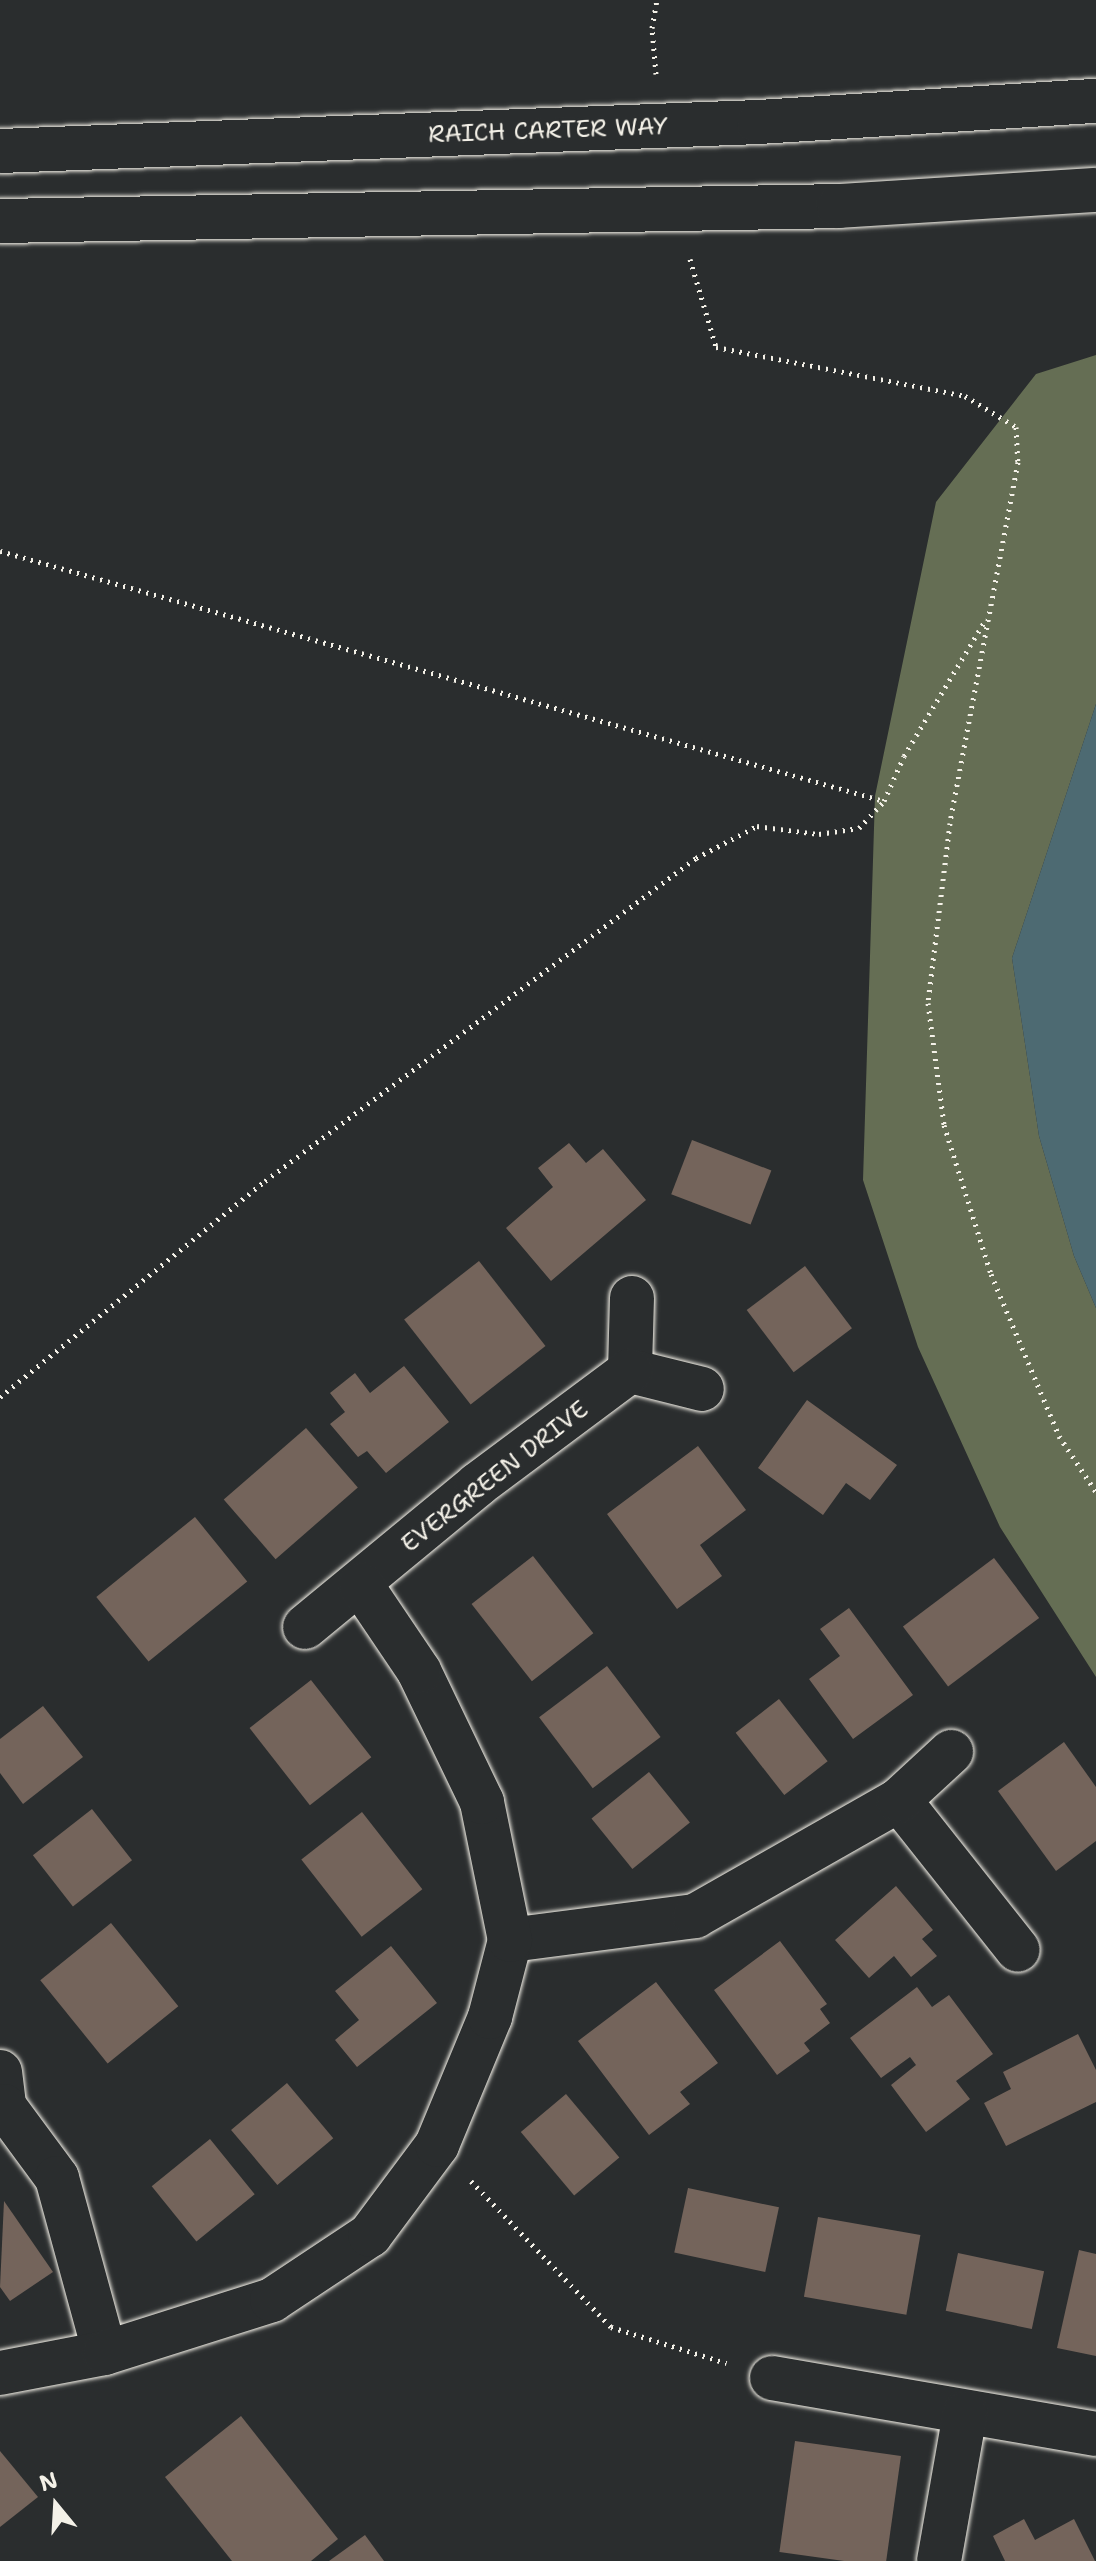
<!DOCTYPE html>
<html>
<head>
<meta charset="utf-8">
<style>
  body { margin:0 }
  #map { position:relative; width:1096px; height:2561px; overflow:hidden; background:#2a2d2e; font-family:"Shantell Sans",sans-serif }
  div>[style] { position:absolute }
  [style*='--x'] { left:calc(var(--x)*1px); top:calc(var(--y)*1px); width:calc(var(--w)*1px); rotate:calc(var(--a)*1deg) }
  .green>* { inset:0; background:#656e54 }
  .water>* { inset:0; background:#4d6a72 }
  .building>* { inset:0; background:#74645b; transform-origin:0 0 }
  .path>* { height:5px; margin-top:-2.5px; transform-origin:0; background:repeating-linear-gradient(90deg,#f4f1e8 0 2px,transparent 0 8px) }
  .roads { filter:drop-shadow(0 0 2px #f4f1e8) drop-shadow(0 0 2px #f4f1e8) }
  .minor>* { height:44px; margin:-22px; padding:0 22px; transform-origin:22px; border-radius:22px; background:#2a2d2e }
  .highway>* { height:44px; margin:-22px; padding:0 22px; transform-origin:22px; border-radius:22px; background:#2a2d2e }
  span { translate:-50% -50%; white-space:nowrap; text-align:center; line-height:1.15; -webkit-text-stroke:6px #2a2d2e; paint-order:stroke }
  .street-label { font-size:24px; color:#f4f1e8 }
  .north { position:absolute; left:16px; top:2465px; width:80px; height:80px; -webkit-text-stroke:6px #2a2d2e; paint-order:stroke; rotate:342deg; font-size:22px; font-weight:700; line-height:32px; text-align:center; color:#f4f1e8 }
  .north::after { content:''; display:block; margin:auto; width:28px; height:36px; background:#f4f1e8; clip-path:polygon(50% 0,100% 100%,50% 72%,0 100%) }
</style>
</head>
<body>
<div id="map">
  <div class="green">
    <div style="clip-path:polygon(1096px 355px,1096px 704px,1012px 958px,1039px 1136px,1074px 1256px,1096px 1308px,1096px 1677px,1000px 1527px,918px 1347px,863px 1180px,875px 796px,936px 502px,1036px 374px)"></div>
  </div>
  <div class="water">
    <div style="clip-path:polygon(1096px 704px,1096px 1308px,1074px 1256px,1039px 1136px,1012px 958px)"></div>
  </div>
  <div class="building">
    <div style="left:692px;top:1140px;width:85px;height:58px;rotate:21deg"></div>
    <div style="clip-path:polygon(569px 1143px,586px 1163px,603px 1149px,646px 1200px,551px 1281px,506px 1228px,553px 1187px,538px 1168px)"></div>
    <div style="left:479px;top:1261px;width:108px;height:95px;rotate:52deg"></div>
    <div style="left:805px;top:1266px;width:78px;height:73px;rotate:53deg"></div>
    <div style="clip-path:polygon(404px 1366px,449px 1422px,386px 1473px,367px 1451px,358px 1457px,330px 1424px,345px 1412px,330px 1393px,355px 1373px,370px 1393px)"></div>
    <div style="clip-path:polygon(807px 1400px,897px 1465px,870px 1500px,846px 1483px,823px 1515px,758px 1468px)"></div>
    <div style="left:306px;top:1428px;width:79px;height:109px;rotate:49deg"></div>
    <div style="clip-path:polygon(698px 1446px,746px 1510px,700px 1545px,722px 1576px,677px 1609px,607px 1514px)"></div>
    <div style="left:195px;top:1517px;width:83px;height:127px;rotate:51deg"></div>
    <div style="left:533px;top:1556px;width:98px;height:78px;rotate:52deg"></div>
    <div style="left:994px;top:1558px;width:75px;height:114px;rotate:53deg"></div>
    <div style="clip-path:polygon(849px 1608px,913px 1695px,853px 1739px,809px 1679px,840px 1656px,820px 1629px)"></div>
    <div style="left:607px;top:1666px;width:89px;height:85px;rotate:53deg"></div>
    <div style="left:311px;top:1680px;width:98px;height:78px;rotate:52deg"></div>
    <div style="left:779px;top:1699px;width:79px;height:55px;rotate:52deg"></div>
    <div style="clip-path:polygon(43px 1706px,83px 1757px,23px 1804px,0 1773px,0 1739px)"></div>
    <div style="clip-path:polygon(1064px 1742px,1096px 1787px,1096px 1841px,1056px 1871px,998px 1791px)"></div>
    <div style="left:649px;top:1772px;width:65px;height:74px;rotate:51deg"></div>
    <div style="left:92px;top:1809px;width:65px;height:75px;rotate:52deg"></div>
    <div style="left:362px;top:1812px;width:98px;height:77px;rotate:52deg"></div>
    <div style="clip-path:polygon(896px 1886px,933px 1930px,922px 1939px,937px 1956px,911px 1977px,894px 1956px,869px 1978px,835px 1940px)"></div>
    <div style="left:111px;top:1923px;width:107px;height:91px;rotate:51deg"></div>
    <div style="clip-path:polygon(780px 1941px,827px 2004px,820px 2009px,830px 2023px,804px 2043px,810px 2051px,777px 2075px,714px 1990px)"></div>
    <div style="clip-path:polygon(391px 1946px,437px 2003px,357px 2067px,335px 2040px,359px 2020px,335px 1991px)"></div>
    <div style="clip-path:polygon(656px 1982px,718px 2063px,680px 2092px,690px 2104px,649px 2135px,578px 2041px)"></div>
    <div style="clip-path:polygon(917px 1987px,932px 2007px,949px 1995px,993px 2054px,956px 2081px,970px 2099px,926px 2132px,891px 2085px,916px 2065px,910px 2057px,881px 2078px,850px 2038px)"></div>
    <div style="clip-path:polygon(1078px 2034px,1096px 2070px,1096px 2102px,1006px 2146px,984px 2103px,1011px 2089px,1003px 2072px)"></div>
    <div style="left:287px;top:2083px;width:72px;height:73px;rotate:50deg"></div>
    <div style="left:566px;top:2094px;width:83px;height:59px;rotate:50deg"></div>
    <div style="left:210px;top:2139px;width:71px;height:75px;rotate:51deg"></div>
    <div style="left:688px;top:2188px;width:93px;height:66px;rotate:12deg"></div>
    <div style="clip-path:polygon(4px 2201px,53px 2272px,10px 2301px,0 2287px)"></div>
    <div style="left:818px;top:2217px;width:104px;height:81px;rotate:10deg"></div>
    <div style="clip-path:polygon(1079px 2250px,1096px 2254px,1096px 2356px,1057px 2348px)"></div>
    <div style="left:958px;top:2253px;width:88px;height:59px;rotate:12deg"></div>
    <div style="clip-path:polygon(241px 2416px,338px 2539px,311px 2561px,232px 2561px,165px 2477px)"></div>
    <div style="left:795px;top:2441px;width:107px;height:112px;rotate:8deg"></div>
    <div style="clip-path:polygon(0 2451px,38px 2497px,0 2527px)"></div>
    <div style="clip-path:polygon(1024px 2519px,1035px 2540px,1074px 2519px,1095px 2561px,1005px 2561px,993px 2536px)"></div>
    <div style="clip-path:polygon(365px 2535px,384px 2561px,329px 2561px)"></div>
  </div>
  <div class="path">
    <div style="--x:656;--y:74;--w:46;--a:-95"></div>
    <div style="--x:652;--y:28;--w:28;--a:-80"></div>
    <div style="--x:690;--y:259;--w:92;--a:73.5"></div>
    <div style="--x:716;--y:347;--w:254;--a:11.1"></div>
    <div style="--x:965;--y:396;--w:60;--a:31.3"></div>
    <div style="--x:1016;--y:427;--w:35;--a:87"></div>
    <div style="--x:1018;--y:462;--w:367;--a:100.7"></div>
    <div style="--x:950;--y:823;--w:181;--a:97"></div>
    <div style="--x:928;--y:1003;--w:123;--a:82.5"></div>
    <div style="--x:944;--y:1125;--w:156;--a:72.5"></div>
    <div style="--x:991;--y:1274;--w:176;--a:67.2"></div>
    <div style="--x:1059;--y:1436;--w:67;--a:56.5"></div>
    <div style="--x:0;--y:551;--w:919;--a:15.79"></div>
    <div style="--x:0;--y:1397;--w:342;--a:-39.2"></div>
    <div style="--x:265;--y:1181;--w:539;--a:-36.85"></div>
    <div style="--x:696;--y:858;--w:69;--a:-27.7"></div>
    <div style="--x:757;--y:826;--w:63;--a:7.4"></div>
    <div style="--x:819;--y:834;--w:40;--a:-8.5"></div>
    <div style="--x:859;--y:828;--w:37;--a:-47"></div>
    <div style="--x:884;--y:801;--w:49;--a:-66"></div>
    <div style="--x:904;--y:756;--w:160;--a:-59.1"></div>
    <div style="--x:471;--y:2181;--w:202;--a:46.2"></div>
    <div style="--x:611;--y:2327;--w:121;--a:17.4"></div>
  </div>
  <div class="roads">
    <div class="minor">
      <div style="--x:632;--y:1298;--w:73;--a:91.6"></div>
      <div style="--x:630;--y:1371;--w:74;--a:14"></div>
      <div style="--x:305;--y:1627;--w:223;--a:-39.5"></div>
      <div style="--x:477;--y:1485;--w:191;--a:-36.7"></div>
      <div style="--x:899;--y:1800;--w:191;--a:51.6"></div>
      <div style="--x:510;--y:1940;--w:187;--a:-7.4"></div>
      <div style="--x:695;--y:1916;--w:235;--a:-29.6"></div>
      <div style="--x:899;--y:1800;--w:71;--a:-42.7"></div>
      <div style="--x:0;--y:2072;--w:34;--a:83"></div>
      <div style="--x:4;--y:2106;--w:89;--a:53.6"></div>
      <div style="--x:57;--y:2178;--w:181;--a:74.7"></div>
      <div style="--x:0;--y:2373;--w:107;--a:-10.8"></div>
      <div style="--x:105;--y:2353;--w:175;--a:-17.6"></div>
      <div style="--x:272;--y:2300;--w:118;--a:-33.6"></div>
      <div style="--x:370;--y:2235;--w:112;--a:-53.3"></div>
      <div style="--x:437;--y:2145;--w:139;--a:-67.5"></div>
      <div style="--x:490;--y:2017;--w:80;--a:-75.4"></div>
      <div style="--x:510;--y:1940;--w:141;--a:-101.5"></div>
      <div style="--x:482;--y:1802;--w:145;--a:-115.7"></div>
      <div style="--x:419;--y:1671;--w:104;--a:-124"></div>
      <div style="--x:772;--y:2378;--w:329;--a:9.8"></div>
      <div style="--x:939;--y:2561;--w:150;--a:-80"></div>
    </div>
    <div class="highway">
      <div style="--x:0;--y:151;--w:760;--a:-2.19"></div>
      <div style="--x:759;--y:122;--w:338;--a:-3.6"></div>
      <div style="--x:0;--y:221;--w:839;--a:-1.02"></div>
      <div style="--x:839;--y:206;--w:257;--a:-3.6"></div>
    </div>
  </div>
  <div class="street-label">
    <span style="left:548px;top:131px;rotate:-2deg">RAICH CARTER WAY</span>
    <span style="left:495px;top:1477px;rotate:-38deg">EVERGREEN DRIVE</span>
  </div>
  <div class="north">N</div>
</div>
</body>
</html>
